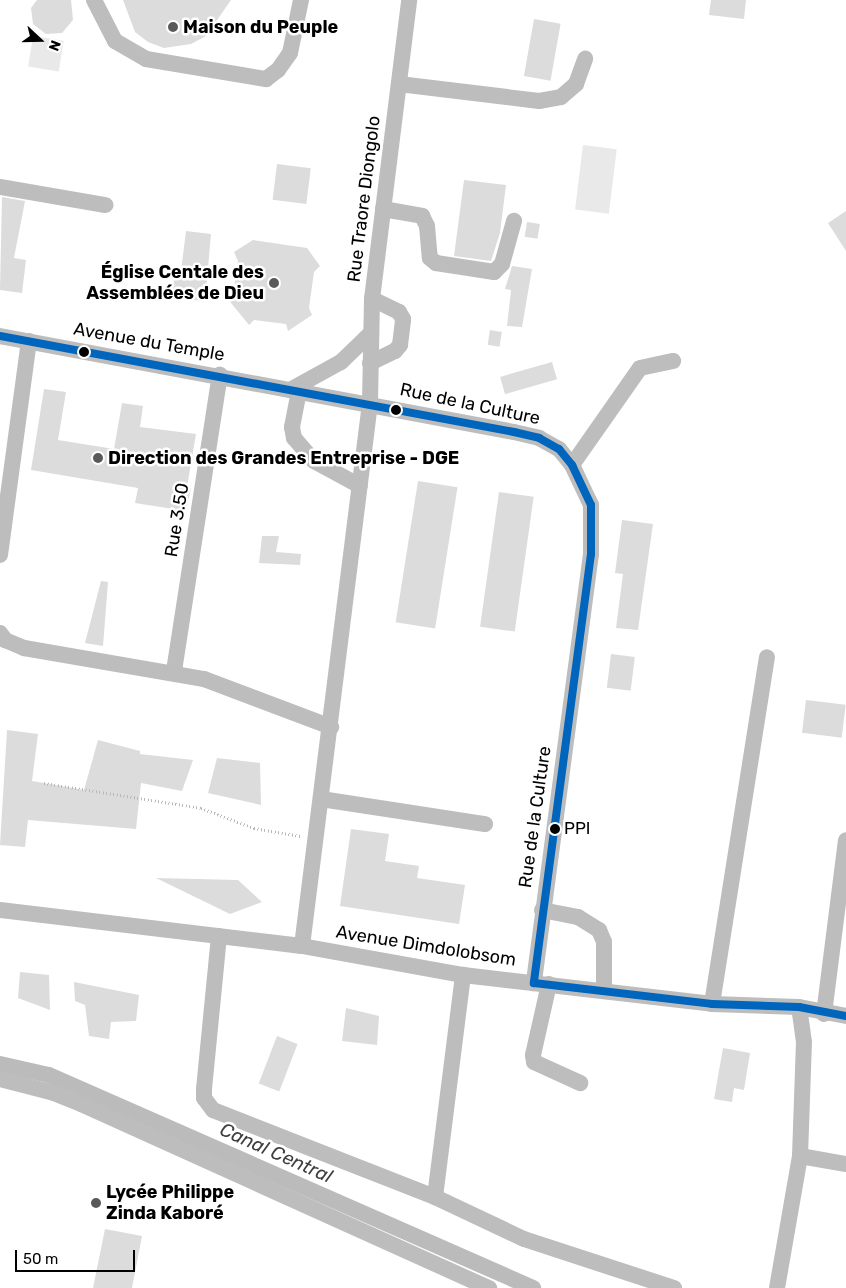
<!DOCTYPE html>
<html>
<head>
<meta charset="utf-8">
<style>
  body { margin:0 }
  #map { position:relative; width:846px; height:1288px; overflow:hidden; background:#fff; font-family:Rubik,sans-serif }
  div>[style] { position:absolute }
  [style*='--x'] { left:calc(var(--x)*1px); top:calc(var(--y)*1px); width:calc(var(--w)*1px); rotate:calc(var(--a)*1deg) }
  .green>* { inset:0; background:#e9e9e9; transform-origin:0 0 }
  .canal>* { height:16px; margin:-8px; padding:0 8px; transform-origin:8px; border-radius:8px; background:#bbb }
  .building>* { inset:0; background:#dcdcdc; transform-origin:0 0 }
  .path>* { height:3px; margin-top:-1.5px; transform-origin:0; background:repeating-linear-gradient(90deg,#b8b8b8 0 1px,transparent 0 3.5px) }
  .minor>* { height:16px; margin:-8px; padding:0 8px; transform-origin:8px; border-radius:8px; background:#bdbdbd }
  .bus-1>* { height:8px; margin:-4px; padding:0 4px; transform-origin:4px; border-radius:4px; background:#0065bd }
  .dots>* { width:14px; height:14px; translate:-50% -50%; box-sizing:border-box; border:2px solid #fff; border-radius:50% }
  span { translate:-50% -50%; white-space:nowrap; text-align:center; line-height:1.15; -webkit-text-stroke:5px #fff; paint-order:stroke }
  .bus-label { font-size:17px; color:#000 }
  .left { translate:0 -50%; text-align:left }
  .poi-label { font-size:18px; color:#000; font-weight:700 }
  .right { translate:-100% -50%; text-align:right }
  .street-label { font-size:18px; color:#000 }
  .water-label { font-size:19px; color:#3f3f3f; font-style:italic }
  .north { position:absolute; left:15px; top:15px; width:50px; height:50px; -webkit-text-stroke:4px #fff; paint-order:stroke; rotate:111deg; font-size:14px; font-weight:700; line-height:20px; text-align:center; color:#000 }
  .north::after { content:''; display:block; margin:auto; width:18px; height:22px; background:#000; clip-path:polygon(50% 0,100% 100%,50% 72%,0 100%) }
  .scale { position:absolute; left:15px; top:1250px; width:120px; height:22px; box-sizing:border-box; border:2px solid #000; border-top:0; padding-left:6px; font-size:15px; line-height:18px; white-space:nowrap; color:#000; -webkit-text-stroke:4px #fff; paint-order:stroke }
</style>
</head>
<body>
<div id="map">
  <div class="green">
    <div style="left:33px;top:36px;width:31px;height:31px;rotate:9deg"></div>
    <div style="left:583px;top:145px;width:34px;height:65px;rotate:7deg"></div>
  </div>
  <div class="canal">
    <div style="--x:0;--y:1064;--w:50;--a:12.7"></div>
    <div style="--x:49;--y:1075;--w:529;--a:23.75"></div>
  </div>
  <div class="building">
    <div style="clip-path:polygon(37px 0,71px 0,73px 20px,62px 33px,46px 34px,33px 24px,31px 8px)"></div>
    <div style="clip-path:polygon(123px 0,231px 0,206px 36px,191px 44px,164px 48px,148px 42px,135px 32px)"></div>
    <div style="clip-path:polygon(711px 0,746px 0,744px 19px,709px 15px)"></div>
    <div style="left:534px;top:19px;width:27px;height:58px;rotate:10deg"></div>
    <div style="left:277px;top:164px;width:34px;height:36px;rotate:7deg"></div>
    <div style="clip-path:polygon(464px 180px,506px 185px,500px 233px,491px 261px,454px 256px)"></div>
    <div style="clip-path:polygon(2px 197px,25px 201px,14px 258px,26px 260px,22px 293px,0 290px)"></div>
    <div style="clip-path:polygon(846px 211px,846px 251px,828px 223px)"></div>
    <div style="left:527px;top:222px;width:13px;height:15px;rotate:9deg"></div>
    <div style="clip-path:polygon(186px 231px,211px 234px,205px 301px,172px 298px,175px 270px,181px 271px)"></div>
    <div style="clip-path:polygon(253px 240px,307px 248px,320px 266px,314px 272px,309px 308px,312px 315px,288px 331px,286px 324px,254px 320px,249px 325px,227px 298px,233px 295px,238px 261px,234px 252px)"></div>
    <div style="clip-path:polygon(512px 266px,532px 269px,522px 327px,507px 326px,511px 290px,505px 289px)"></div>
    <div style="left:490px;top:330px;width:12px;height:15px;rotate:9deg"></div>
    <div style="left:552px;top:362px;width:18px;height:54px;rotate:74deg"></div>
    <div style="clip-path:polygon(44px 389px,66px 392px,58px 440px,114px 449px,122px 403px,143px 406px,140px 427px,196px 434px,187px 487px,191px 488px,186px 511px,135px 503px,138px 488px,31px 470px)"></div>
    <div style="left:418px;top:481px;width:40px;height:143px;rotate:9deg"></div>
    <div style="left:499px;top:492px;width:35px;height:136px;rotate:8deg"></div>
    <div style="clip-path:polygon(622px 520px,653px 524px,638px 630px,616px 628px,623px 574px,615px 573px)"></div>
    <div style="clip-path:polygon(262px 536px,279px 536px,276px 552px,301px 554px,300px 565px,259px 563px)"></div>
    <div style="clip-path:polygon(101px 581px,108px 582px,103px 646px,85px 643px)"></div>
    <div style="left:611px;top:654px;width:24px;height:34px;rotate:7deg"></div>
    <div style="left:806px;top:700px;width:40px;height:33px;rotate:7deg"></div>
    <div style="clip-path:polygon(7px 730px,38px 734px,32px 781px,84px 790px,98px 740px,140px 751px,140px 754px,193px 760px,182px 791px,141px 783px,136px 829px,28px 820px,25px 847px,0 845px)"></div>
    <div style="clip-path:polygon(217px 758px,260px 763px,261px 805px,208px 793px)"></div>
    <div style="clip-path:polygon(351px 829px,389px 834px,385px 861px,419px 866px,417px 878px,465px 885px,459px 924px,340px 906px)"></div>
    <div style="clip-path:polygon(156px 878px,238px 880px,262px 902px,230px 914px)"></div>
    <div style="clip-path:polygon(20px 972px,49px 975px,50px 1010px,18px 998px)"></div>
    <div style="clip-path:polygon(74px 982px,139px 995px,136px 1021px,111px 1022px,109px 1039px,89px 1036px,85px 1005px,75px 1001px)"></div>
    <div style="clip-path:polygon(346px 1008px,379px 1016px,377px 1045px,342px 1041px)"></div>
    <div style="left:277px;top:1036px;width:22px;height:51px;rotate:21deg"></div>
    <div style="clip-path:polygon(723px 1048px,750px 1053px,744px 1090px,734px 1088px,732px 1102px,714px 1099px)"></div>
    <div style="clip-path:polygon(105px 1229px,142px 1236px,132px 1288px,93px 1288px)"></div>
  </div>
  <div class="path">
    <div style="--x:44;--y:783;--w:159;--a:9"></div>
    <div style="--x:201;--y:808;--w:57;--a:20.7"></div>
    <div style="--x:254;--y:828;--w:47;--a:9.9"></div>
  </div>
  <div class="minor">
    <div style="--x:94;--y:0;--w:46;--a:62.9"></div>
    <div style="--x:115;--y:41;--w:36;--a:30"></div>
    <div style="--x:146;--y:59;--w:122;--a:9.5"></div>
    <div style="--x:266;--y:79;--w:15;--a:-37"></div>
    <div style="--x:278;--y:70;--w:21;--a:-55"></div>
    <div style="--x:290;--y:53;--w:54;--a:-78.3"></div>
    <div style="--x:399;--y:84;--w:141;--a:6.9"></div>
    <div style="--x:539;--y:101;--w:22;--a:-10"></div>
    <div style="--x:561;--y:97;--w:20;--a:-41"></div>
    <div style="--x:576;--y:84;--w:27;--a:-70"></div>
    <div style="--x:0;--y:187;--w:107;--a:9.7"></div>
    <div style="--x:383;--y:209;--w:40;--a:10"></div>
    <div style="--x:422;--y:216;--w:11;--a:63"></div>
    <div style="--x:427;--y:226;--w:32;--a:85"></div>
    <div style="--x:430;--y:258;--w:8;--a:40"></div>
    <div style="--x:436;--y:263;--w:59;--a:8.8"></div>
    <div style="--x:494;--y:272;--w:11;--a:-45"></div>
    <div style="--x:502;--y:264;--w:45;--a:-74.4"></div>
    <div style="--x:0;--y:336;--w:523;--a:10.58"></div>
    <div style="--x:514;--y:432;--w:26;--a:13"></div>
    <div style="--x:539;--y:438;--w:23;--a:29"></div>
    <div style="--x:559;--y:449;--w:21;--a:51"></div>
    <div style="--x:572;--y:465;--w:44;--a:64.6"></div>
    <div style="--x:591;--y:505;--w:49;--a:90"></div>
    <div style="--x:591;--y:554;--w:433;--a:97.6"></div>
    <div style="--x:370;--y:363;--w:28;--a:-26"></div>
    <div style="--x:395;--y:351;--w:8;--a:-50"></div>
    <div style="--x:400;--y:345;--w:26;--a:-83"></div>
    <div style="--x:403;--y:319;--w:8;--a:-120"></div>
    <div style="--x:399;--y:312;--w:30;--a:-154"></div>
    <div style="--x:290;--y:390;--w:58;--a:-28.8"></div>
    <div style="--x:341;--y:362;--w:42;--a:-44"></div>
    <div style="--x:299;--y:391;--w:37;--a:101"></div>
    <div style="--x:292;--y:427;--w:11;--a:80"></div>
    <div style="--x:294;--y:438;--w:30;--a:49"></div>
    <div style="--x:314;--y:461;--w:52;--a:28.5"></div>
    <div style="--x:572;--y:465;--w:118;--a:-55"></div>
    <div style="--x:640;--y:368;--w:34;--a:-12"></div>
    <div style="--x:0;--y:555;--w:216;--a:-82.3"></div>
    <div style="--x:0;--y:633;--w:9;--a:54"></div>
    <div style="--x:5;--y:640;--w:21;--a:23"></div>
    <div style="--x:24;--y:648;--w:183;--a:9.8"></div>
    <div style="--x:204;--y:679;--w:136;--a:20.7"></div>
    <div style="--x:174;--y:671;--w:300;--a:-81.2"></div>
    <div style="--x:321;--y:799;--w:166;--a:8.7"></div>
    <div style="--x:0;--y:910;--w:304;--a:6.8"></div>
    <div style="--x:302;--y:946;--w:164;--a:10.2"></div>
    <div style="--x:463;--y:975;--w:251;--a:6.6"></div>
    <div style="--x:712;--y:1004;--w:87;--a:2"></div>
    <div style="--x:799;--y:1007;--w:48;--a:10.8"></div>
    <div style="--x:542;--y:910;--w:37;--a:11"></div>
    <div style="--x:578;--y:917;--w:25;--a:32"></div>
    <div style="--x:599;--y:930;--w:13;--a:67"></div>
    <div style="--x:604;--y:942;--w:49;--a:90"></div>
    <div style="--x:219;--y:936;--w:154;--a:95.6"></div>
    <div style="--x:204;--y:1089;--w:9;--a:90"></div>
    <div style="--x:204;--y:1098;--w:15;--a:53"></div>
    <div style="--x:213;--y:1110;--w:238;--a:21.4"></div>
    <div style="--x:435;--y:1197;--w:98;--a:25.3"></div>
    <div style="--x:524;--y:1239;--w:158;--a:18.1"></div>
    <div style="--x:302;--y:946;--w:547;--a:-82.86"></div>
    <div style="--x:370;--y:403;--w:104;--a:-88.9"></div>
    <div style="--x:372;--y:299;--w:301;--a:-82.9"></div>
    <div style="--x:549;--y:984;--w:73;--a:102.7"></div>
    <div style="--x:533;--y:1055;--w:7;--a:82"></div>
    <div style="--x:534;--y:1062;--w:51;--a:24.5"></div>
    <div style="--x:712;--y:1004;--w:351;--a:-81"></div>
    <div style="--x:824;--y:1014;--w:175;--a:-82.8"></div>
    <div style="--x:0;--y:1079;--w:56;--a:14.5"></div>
    <div style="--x:54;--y:1093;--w:29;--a:22"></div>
    <div style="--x:81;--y:1104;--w:448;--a:24.3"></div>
    <div style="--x:800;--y:1156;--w:47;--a:9.9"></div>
    <div style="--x:435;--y:1197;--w:224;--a:-82.8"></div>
    <div style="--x:777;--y:1288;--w:134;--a:-80.1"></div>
    <div style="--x:800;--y:1156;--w:114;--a:-88"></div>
    <div style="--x:804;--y:1042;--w:35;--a:-98"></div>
  </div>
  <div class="bus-1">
    <div style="--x:0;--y:336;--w:523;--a:10.58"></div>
    <div style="--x:514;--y:432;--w:26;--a:13"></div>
    <div style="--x:539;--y:438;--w:23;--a:29"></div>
    <div style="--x:559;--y:449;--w:21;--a:51"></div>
    <div style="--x:572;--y:465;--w:44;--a:64.6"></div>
    <div style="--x:591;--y:505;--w:49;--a:90"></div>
    <div style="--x:591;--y:554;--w:433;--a:97.6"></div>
    <div style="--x:534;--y:983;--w:179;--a:6.7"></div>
    <div style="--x:712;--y:1004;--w:87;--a:2"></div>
    <div style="--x:799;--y:1007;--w:48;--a:10.8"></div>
  </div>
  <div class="dots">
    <div style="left:173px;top:27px;background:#595959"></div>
    <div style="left:274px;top:283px;background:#595959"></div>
    <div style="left:84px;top:352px;background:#000"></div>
    <div style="left:396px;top:410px;background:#000"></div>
    <div style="left:98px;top:458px;background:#595959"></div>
    <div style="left:555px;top:829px;background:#000"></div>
    <div style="left:96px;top:1203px;background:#595959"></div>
  </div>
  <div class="bus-label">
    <span class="left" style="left:564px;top:829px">PPI</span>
  </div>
  <div class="poi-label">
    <span class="left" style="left:183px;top:27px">Maison du Peuple</span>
    <span class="right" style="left:264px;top:283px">Église Centale des<br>Assemblées de Dieu</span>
    <span class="left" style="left:108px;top:458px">Direction des Grandes Entreprise - DGE</span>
    <span class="left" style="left:106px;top:1203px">Lycée Philippe<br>Zinda Kaboré</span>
  </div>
  <div class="street-label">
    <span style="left:364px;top:199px;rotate:-83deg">Rue Traore Diongolo</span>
    <span style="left:149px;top:342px;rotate:10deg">Avenue du Temple</span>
    <span style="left:470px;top:404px;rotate:12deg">Rue de la Culture</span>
    <span style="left:177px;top:520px;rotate:-81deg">Rue 3.50</span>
    <span style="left:535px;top:817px;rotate:-82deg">Rue de la Culture</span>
    <span style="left:426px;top:946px;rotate:9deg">Avenue Dimdolobsom</span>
  </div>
  <div class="water-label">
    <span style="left:276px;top:1153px;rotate:24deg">Canal Central</span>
  </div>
  <div class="north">N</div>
  <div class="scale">50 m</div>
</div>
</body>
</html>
